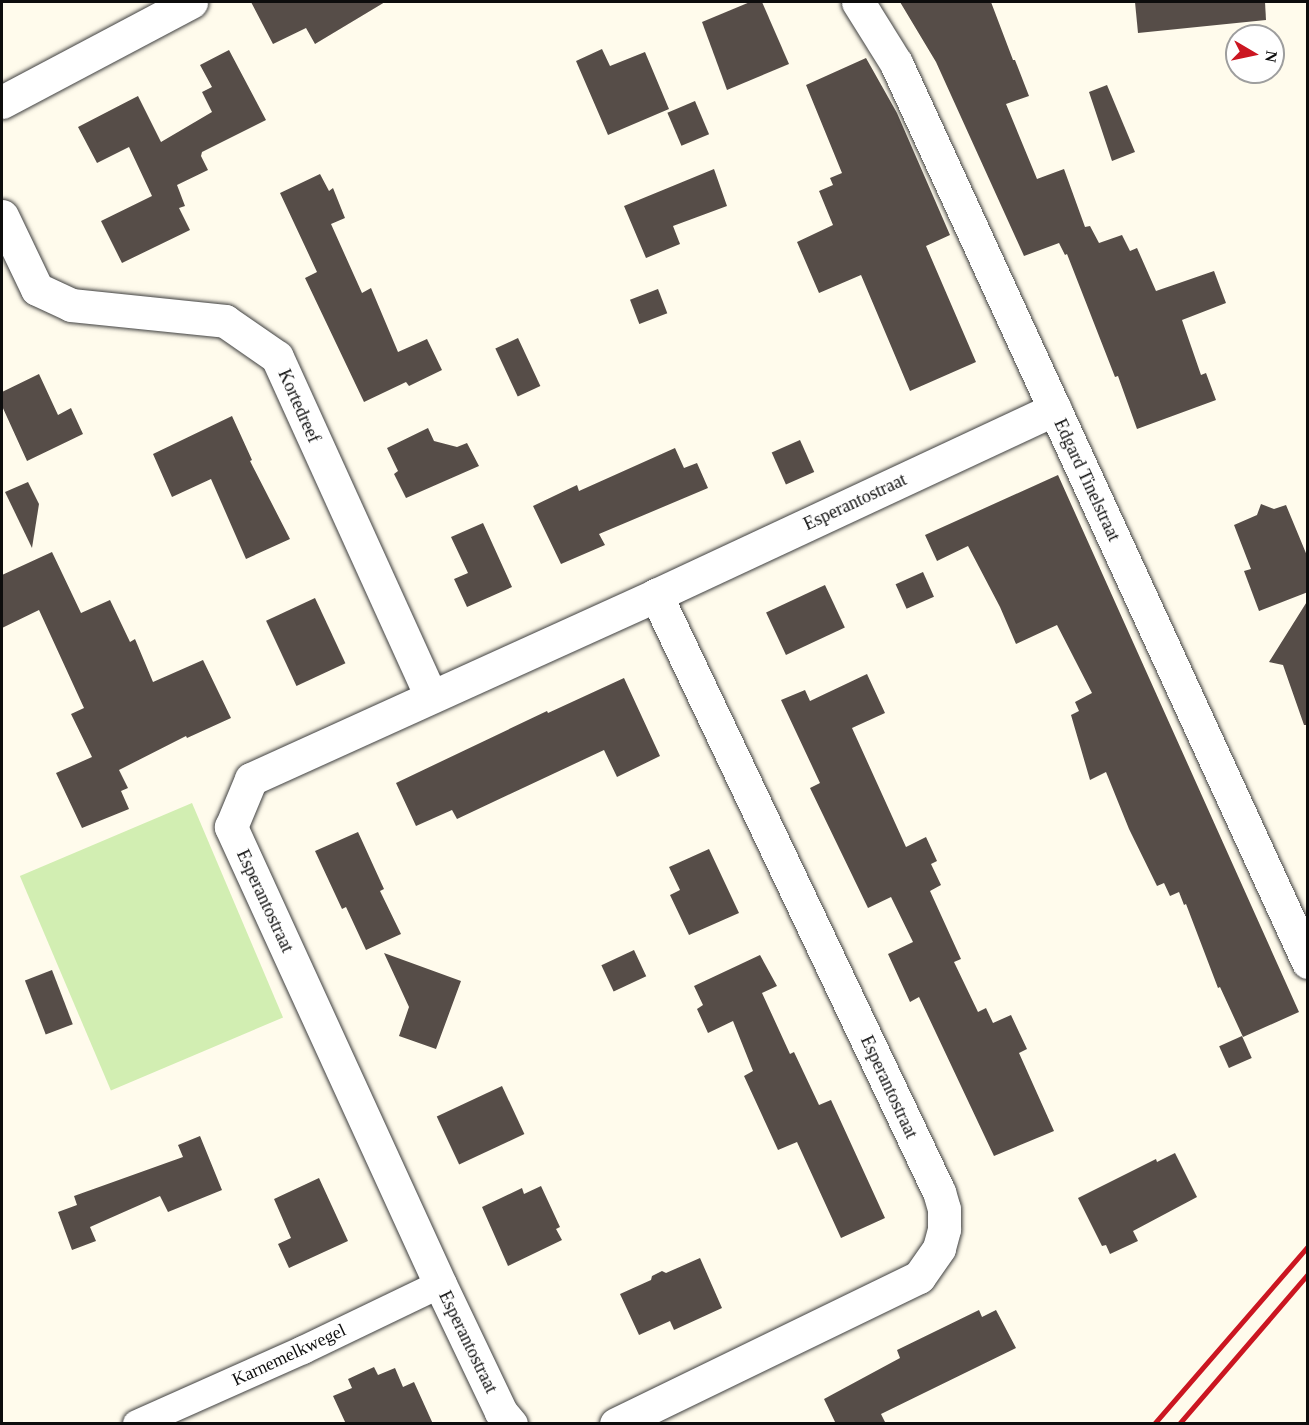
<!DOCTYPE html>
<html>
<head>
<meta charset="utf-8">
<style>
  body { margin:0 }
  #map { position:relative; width:1309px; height:1425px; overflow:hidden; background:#fffbec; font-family:Georgia,serif }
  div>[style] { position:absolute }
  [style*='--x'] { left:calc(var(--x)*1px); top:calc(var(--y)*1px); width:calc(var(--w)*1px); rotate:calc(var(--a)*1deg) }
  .green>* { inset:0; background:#d2eeb2; transform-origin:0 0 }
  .building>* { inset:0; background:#564d48; transform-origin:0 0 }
  .roads { filter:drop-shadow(0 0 2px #404040) drop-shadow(0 0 2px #404040) }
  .pedestrian>* { height:28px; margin:-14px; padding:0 14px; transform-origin:14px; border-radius:14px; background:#fff }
  .minor>* { height:33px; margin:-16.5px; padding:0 16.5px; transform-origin:16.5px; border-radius:16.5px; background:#fff }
  .rail>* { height:4.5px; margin:-2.25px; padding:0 2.25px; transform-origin:2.25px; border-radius:2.25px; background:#cb1621 }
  span { translate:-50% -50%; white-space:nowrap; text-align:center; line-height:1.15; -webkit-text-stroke:6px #fff; paint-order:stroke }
  .street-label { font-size:18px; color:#0d0d0d }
  .frame { position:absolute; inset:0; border:3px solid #0d0d0d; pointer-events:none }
  .north { position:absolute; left:1225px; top:24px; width:60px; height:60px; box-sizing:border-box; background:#fff; border:2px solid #9e9e9e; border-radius:50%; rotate:99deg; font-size:16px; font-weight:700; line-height:24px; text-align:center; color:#0d0d0d }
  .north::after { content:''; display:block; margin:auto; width:21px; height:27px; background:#cb1621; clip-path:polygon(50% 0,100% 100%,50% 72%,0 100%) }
</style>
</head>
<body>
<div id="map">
  <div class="green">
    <div style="left:192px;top:803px;width:233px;height:187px;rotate:67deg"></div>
  </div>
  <div class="building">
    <div style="clip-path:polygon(251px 2px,385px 2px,315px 44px,306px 28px,273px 44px)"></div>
    <div style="clip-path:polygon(750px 2px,762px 2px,789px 64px,727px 90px,702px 22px)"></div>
    <div style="clip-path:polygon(900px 2px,991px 2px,1013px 60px,1015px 60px,1029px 96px,1006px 104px,1037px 179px,1064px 169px,1085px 227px,1090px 226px,1099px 243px,1122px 235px,1130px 251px,1137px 248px,1156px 291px,1214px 271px,1226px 303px,1182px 320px,1201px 375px,1206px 373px,1216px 400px,1137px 429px,1118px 376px,1115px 377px,1067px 254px,1065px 255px,1059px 243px,1024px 256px,936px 62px)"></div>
    <div style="clip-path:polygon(1135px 2px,1265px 2px,1266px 20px,1138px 33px)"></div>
    <div style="clip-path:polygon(602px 49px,610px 66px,645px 52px,669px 109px,608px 135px,576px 61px)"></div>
    <div style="clip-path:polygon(229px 50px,266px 120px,202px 152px,201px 156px,208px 170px,177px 185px,185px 206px,179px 208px,190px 230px,122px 263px,101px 221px,152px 196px,129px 147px,97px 163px,78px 127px,138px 96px,161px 142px,212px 112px,202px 92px,212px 87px,200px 65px)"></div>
    <div style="clip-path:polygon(866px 58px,897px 113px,950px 235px,926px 246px,976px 362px,910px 391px,861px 275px,819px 293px,797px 242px,833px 225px,819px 191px,833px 185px,830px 178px,842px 173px,806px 85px)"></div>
    <div style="clip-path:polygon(1107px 85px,1135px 152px,1112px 161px,1089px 92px)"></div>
    <div style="left:695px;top:101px;width:36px;height:30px;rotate:67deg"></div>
    <div style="clip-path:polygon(714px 169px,727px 206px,673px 226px,680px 244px,646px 258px,624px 206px)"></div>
    <div style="clip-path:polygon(320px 174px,329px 191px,333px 188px,345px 218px,331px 224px,362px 293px,371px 288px,398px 352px,427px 339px,442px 370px,409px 386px,406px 382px,364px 402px,305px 278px,317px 272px,280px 193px)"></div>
    <div style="left:658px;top:289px;width:26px;height:30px;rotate:69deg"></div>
    <div style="left:518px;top:338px;width:53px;height:25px;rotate:65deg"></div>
    <div style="clip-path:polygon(39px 374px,58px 415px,71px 408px,83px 434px,27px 461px,2px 406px,2px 392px)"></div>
    <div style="clip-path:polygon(232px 416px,252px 460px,250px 461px,290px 539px,246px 559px,211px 479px,172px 497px,153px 454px)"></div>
    <div style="clip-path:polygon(428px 428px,434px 441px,457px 447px,467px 443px,479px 466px,406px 498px,394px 474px,398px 471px,387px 448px)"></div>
    <div style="left:800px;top:440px;width:35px;height:31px;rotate:66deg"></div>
    <div style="clip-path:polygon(675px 448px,684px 468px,697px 463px,708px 488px,599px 534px,605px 545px,561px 564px,533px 506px,577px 485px,579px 491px)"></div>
    <div style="clip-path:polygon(1058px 475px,1299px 1012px,1243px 1037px,1220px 987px,1218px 988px,1186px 904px,1184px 905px,1179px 892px,1170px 896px,1164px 883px,1157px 886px,1129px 829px,1106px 772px,1090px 780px,1071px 715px,1079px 711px,1075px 702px,1092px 693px,1057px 625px,1016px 644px,1000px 607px,968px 546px,937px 561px,925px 535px)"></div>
    <div style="clip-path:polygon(28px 482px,39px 504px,32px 548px,5px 492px)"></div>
    <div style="clip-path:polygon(1261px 504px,1274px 509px,1286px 505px,1308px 558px,1308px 592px,1259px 611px,1244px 571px,1251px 569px,1234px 525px,1257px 515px)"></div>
    <div style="clip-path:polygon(483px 523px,512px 587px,467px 607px,454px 579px,468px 573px,451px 537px)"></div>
    <div style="clip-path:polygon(52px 552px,81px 613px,110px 600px,130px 642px,135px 639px,153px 682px,203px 660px,231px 718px,187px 738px,186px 736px,119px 770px,128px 788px,121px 791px,129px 809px,82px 828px,56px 773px,92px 757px,71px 714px,84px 708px,39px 610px,2px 628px,2px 575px)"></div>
    <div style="left:923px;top:572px;width:27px;height:30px;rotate:66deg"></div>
    <div style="left:825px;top:585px;width:47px;height:65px;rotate:65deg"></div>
    <div style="left:315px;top:598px;width:72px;height:54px;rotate:65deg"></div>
    <div style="clip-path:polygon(1308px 600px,1308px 725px,1304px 725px,1283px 665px,1269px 662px)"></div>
    <div style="clip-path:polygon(867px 674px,885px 713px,852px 728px,906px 847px,926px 837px,937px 861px,931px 864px,941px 885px,930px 891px,961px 959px,954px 962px,978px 1012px,986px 1008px,993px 1023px,1011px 1015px,1027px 1049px,1019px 1053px,1054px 1131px,994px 1156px,919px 997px,910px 1002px,888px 954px,913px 942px,891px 897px,868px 908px,810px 788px,820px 783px,781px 700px,805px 690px,810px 701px)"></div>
    <div style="clip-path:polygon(624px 678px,660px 756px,617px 777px,604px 750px,457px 819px,452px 810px,416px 826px,396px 783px,547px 711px,548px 713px)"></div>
    <div style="clip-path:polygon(358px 832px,384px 889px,380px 891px,401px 934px,366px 950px,346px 907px,342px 909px,315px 851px)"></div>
    <div style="clip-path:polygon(709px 849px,739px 913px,689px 935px,670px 895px,680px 890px,669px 867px)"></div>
    <div style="left:634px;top:950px;width:29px;height:36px;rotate:65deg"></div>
    <div style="clip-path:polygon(384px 953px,461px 981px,436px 1049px,399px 1036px,409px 1007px)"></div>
    <div style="clip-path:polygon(760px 955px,777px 986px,762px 993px,790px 1054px,794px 1052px,819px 1105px,831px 1100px,885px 1218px,841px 1238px,797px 1142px,778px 1150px,744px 1076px,753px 1071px,733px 1021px,708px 1033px,697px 1009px,703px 1005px,694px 986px)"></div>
    <div style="left:52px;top:970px;width:58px;height:29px;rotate:69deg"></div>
    <div style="left:1242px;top:1036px;width:24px;height:25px;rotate:66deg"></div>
    <div style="left:502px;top:1086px;width:53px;height:72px;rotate:65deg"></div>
    <div style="clip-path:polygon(200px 1136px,222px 1190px,168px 1212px,160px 1196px,90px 1227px,96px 1241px,72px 1250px,58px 1212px,77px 1205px,74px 1196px,183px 1157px,178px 1145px)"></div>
    <div style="clip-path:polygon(1175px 1153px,1197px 1197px,1133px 1231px,1138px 1241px,1110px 1254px,1106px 1245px,1102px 1246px,1078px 1198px,1156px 1159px,1157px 1162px)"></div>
    <div style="clip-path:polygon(319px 1178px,348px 1241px,289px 1268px,278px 1244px,291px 1238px,274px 1199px)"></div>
    <div style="clip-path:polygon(541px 1186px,560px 1227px,556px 1229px,562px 1240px,508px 1266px,482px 1207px,522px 1188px,524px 1194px)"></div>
    <div style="clip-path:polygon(700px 1258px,722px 1308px,674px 1330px,670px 1321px,639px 1335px,620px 1294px,651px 1280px,652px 1276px,662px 1271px,666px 1273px)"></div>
    <div style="clip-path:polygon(979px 1310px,982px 1317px,996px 1310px,1016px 1348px,881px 1414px,886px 1424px,836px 1424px,824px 1399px,900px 1358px,897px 1350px)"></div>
    <div style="clip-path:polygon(374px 1367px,378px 1375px,395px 1368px,403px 1387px,414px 1382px,433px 1424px,346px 1424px,333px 1396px,352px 1388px,348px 1379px)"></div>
  </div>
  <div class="roads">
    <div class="pedestrian">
      <div style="--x:137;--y:1424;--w:182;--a:-24"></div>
      <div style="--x:303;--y:1350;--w:152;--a:-25.7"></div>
    </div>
    <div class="minor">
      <div style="--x:858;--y:2;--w:72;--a:58.1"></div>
      <div style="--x:896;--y:63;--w:989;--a:65.38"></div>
      <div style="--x:2;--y:102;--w:214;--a:-27.9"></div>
      <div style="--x:2;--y:216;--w:81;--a:64.4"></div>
      <div style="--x:37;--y:289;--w:38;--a:25"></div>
      <div style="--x:71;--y:305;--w:155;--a:5.9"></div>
      <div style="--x:225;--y:321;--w:63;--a:34.7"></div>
      <div style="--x:277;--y:357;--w:372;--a:65.6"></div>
      <div style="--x:511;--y:1424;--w:16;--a:-130"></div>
      <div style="--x:501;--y:1412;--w:142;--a:-115.5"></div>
      <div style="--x:440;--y:1284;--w:503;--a:-114.58"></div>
      <div style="--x:231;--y:827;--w:52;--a:-67.4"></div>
      <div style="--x:251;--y:779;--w:445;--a:-24.4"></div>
      <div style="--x:656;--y:595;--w:440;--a:-25"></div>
      <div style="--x:616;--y:1424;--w:337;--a:-25.9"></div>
      <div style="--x:919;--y:1277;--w:35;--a:-55"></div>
      <div style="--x:939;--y:1248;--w:20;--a:-75"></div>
      <div style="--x:944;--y:1229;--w:20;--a:-90"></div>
      <div style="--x:944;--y:1209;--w:18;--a:-106"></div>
      <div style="--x:939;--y:1192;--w:661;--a:-115.36"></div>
    </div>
  </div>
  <div class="rail">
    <div style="--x:1154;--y:1424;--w:235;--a:-49.1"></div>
    <div style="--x:1179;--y:1424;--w:198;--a:-49.3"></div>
  </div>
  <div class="street-label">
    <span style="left:299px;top:406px;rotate:66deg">Kortedreef</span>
    <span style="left:1087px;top:480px;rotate:65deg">Edgard Tinelstraat</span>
    <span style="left:855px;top:502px;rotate:-25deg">Esperantostraat</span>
    <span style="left:265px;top:901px;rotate:65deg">Esperantostraat</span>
    <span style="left:889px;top:1087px;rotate:65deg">Esperantostraat</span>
    <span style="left:468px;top:1342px;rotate:64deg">Esperantostraat</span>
    <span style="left:289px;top:1355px;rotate:-25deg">Karnemelkwegel</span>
  </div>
  <div class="frame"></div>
  <div class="north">N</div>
</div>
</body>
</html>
